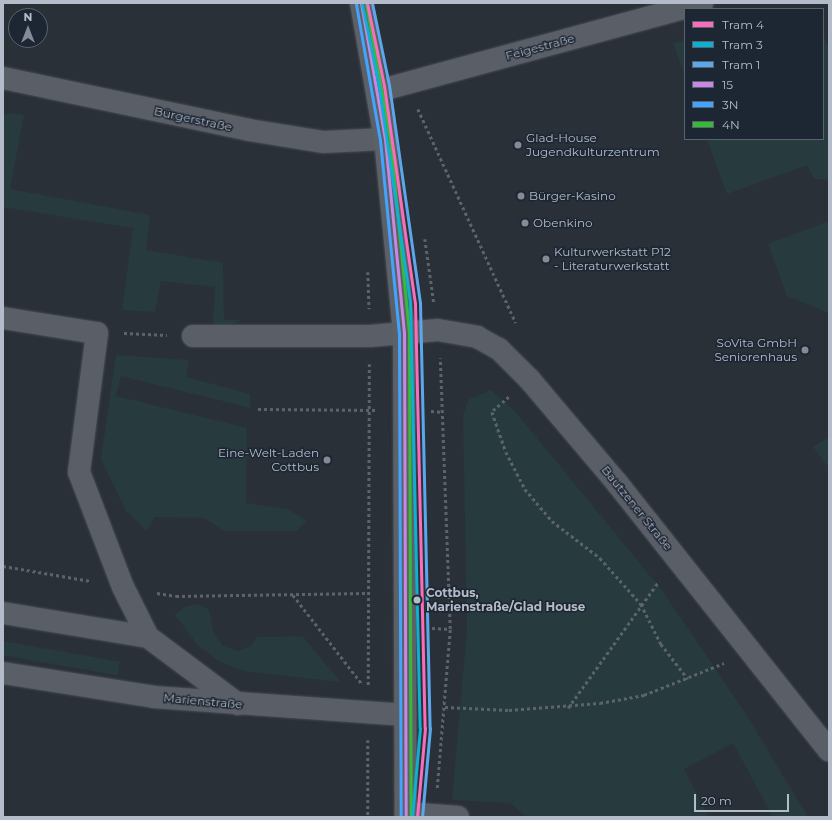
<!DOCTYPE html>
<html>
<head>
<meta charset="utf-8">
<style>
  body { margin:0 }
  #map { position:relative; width:832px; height:820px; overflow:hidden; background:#2a3038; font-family:Montserrat,sans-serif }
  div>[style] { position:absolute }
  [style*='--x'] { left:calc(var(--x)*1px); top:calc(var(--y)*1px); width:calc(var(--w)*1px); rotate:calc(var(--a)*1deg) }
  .green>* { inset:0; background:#273a3e; transform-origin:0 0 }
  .path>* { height:2.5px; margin-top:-1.25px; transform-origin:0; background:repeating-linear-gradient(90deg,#5d636a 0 3px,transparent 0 6px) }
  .roads { filter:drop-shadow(0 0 1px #484c53) drop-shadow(0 0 1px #484c53) }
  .minor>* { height:22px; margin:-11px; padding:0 11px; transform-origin:11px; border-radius:11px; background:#5a5e66 }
  .major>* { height:22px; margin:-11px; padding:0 11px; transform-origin:11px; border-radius:11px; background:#5c6168 }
  .bus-1>* { height:3px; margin:-1.5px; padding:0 1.5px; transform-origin:1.5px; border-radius:1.5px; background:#c787e3 }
  .bus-2>* { height:3px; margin:-1.5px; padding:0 1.5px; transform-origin:1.5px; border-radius:1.5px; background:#42a4fe }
  .bus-3>* { height:3px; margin:-1.5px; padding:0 1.5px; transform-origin:1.5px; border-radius:1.5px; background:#38b938 }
  .tram-1>* { height:3px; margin:-1.5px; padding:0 1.5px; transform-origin:1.5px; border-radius:1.5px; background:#fb6dba }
  .tram-2>* { height:3px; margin:-1.5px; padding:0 1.5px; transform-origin:1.5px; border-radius:1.5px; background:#0dafd3 }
  .tram-3>* { height:3px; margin:-1.5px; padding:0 1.5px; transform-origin:1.5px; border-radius:1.5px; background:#5aa8eb }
  .dots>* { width:11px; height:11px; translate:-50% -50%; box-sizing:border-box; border:2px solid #1d2633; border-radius:50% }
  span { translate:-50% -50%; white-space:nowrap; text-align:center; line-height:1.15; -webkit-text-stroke:3px #1d2633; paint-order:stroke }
  .street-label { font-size:12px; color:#b4bcc9 }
  .poi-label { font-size:12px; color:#b4bcc9 }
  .left { translate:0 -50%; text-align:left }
  .right { translate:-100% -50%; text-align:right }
  .stop-label { font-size:12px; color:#b4bcc9; font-weight:700 }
  .frame { position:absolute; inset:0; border:4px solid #b4bcc9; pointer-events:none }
  .legend { position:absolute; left:684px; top:8px; width:140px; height:132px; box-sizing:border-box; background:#1d2633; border:1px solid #59626f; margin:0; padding:5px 7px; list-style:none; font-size:12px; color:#b4bcc9 }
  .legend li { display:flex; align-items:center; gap:8px; height:20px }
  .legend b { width:20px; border:1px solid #59626f }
  .north { position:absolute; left:8px; top:8px; width:40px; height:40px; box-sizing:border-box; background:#1d2633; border:1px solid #59626f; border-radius:50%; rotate:0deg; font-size:11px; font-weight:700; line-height:16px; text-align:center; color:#b4bcc9 }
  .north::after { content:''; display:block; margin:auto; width:14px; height:18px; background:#848b96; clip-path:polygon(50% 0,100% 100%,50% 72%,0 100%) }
  .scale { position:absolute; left:694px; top:794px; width:95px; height:18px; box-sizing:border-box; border:2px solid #b4bcc9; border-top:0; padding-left:5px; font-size:12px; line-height:14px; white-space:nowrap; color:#b4bcc9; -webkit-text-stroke:3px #1d2633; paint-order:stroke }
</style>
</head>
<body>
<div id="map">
  <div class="green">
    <div style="clip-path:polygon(823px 37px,829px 47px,829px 180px,814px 179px,807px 165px,727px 194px,707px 139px,823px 139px)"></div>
    <div style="clip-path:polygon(685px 40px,685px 76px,673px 43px)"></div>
    <div style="clip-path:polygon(9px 113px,24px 115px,10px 189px,150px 215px,146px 250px,223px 263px,224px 320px,242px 320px,224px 328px,213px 323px,215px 287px,161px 281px,155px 312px,122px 310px,133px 228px,3px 207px,3px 116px)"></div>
    <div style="clip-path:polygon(829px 221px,829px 313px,787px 296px,768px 244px)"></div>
    <div style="clip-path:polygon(116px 355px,189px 360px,186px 377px,250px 394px,251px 408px,121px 376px,116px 396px,247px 428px,246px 503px,288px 509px,307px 521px,296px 531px,225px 531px,204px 518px,154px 517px,147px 531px,126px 511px,101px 459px)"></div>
    <div style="clip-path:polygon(491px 390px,513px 409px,661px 589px,746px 714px,808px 817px,773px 817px,733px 743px,684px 769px,709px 817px,526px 817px,511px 803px,452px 800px,467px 629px,463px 416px,468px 400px)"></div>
    <div style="clip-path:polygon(829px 437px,829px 468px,813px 447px)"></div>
    <div style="clip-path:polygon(199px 604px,209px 610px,214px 633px,223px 646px,238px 651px,251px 646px,257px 637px,302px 636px,341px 682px,243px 671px,219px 661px,197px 644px,175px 615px,186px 606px)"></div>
    <div style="left:3px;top:641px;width:119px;height:14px;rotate:10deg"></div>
  </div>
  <div class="path">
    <div style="--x:418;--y:109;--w:235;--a:65.4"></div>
    <div style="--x:425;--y:239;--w:65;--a:82"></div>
    <div style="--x:368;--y:272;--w:37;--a:88"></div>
    <div style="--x:124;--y:333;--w:43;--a:2.7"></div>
    <div style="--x:509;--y:397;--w:23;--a:139"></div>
    <div style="--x:492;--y:412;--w:42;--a:70.7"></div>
    <div style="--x:506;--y:452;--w:42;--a:62.8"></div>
    <div style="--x:525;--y:489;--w:42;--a:49.8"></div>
    <div style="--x:552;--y:521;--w:61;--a:37.6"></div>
    <div style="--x:600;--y:558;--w:62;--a:48.3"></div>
    <div style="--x:641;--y:604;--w:45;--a:63.4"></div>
    <div style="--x:661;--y:644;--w:44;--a:52.4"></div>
    <div style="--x:258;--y:409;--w:118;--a:0.5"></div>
    <div style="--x:431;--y:411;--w:12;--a:5"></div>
    <div style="--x:3;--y:566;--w:89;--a:9.7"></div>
    <div style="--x:157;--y:593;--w:19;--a:9"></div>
    <div style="--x:176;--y:596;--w:192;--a:-0.9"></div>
    <div style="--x:293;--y:595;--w:113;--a:52.2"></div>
    <div style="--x:432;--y:628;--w:18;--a:3"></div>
    <div style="--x:368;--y:685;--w:321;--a:-89.8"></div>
    <div style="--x:445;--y:707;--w:64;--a:2.7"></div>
    <div style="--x:509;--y:710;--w:91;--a:-4.4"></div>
    <div style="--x:600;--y:703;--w:45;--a:-10.3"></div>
    <div style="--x:644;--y:695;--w:86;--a:-21.8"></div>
    <div style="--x:568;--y:708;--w:156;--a:-54.4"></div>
    <div style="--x:368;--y:740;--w:77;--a:90"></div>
    <div style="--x:437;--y:788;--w:160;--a:-85.3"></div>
    <div style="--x:450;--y:629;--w:271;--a:-92.1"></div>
  </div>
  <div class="roads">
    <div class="minor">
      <div style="--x:3;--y:78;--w:251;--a:11.9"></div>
      <div style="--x:249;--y:130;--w:76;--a:9.1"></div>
      <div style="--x:324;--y:142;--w:61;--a:-2.8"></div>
      <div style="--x:378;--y:91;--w:336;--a:-15.2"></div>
      <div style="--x:3;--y:318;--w:95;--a:9.1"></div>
      <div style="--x:97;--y:333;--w:140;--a:97.4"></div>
      <div style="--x:79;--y:472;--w:123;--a:69.1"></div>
      <div style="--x:123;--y:587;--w:56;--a:63.4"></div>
      <div style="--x:148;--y:637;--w:112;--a:36.7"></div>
      <div style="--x:193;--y:336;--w:177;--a:0"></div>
      <div style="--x:370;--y:336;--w:68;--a:-5"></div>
      <div style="--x:438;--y:330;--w:40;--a:10"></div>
      <div style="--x:477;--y:337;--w:25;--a:29"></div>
      <div style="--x:499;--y:349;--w:44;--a:45"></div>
      <div style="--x:530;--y:380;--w:135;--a:49.8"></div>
      <div style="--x:617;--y:483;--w:341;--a:51.6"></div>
      <div style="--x:3;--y:613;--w:147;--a:9.4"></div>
      <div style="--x:3;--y:673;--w:153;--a:9"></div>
      <div style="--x:154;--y:697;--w:252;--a:4.1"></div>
      <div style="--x:406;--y:813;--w:52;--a:4.4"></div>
    </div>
    <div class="major">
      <div style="--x:361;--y:3;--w:138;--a:80"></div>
      <div style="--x:385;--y:139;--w:195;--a:84.4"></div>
      <div style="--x:404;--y:333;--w:484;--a:89.8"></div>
    </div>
  </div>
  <div class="bus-1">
    <div style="--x:361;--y:3;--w:138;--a:80"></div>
    <div style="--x:385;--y:139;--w:195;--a:84.4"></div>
    <div style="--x:404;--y:333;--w:484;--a:89.8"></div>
  </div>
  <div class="bus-2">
    <div style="--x:356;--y:4;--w:138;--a:80"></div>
    <div style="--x:380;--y:140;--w:194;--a:84.4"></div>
    <div style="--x:399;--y:333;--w:484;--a:89.8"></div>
  </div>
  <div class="bus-3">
    <div style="--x:366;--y:3;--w:138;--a:80"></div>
    <div style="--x:390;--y:139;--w:195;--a:84.4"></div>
    <div style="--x:409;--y:333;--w:484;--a:89.8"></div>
  </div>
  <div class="tram-1">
    <div style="--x:367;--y:3;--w:85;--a:78.4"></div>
    <div style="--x:384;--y:86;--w:219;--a:81.9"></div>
    <div style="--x:415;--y:303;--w:425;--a:88.7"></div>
    <div style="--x:425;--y:728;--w:89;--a:95.1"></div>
  </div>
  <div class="tram-2">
    <div style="--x:362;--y:4;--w:85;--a:78.4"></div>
    <div style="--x:379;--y:87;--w:218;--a:81.8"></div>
    <div style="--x:410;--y:303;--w:425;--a:88.7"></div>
    <div style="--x:420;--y:728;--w:89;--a:95.1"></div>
  </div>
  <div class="tram-3">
    <div style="--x:372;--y:3;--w:84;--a:78.3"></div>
    <div style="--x:389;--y:85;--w:220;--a:81.9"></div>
    <div style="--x:420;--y:303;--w:425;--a:88.7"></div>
    <div style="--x:430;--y:728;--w:89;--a:95.1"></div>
  </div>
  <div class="dots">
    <div style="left:518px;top:145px;background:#848b96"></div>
    <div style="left:521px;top:196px;background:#848b96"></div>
    <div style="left:525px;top:223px;background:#848b96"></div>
    <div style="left:546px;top:259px;background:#848b96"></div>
    <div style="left:805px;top:350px;background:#848b96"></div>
    <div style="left:327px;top:460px;background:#848b96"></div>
    <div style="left:417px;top:600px;background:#b4bcc9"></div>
  </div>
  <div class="street-label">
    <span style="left:540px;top:47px;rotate:-15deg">Feigestraße</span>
    <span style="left:193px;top:119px;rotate:12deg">Bürgerstraße</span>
    <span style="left:637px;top:508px;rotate:51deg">Bautzener Straße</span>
    <span style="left:203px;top:701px;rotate:5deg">Marienstraße</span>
  </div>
  <div class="poi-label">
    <span class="left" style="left:526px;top:145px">Glad-House<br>Jugendkulturzentrum</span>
    <span class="left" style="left:529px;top:196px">Bürger-Kasino</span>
    <span class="left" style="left:533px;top:223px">Obenkino</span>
    <span class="left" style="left:554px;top:259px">Kulturwerkstatt P12<br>- Literaturwerkstatt</span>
    <span class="right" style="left:797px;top:350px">SoVita GmbH<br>Seniorenhaus</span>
    <span class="right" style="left:319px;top:460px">Eine-Welt-Laden<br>Cottbus</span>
  </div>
  <div class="stop-label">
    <span class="left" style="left:426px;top:600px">Cottbus,<br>Marienstraße/Glad House</span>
  </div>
  <div class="frame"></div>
  <ul class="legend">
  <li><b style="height:5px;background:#fb6dba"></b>Tram 4</li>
  <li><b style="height:5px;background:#0dafd3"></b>Tram 3</li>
  <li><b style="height:5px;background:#5aa8eb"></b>Tram 1</li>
  <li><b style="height:5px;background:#c787e3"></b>15</li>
  <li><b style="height:5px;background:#42a4fe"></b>3N</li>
  <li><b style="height:5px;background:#38b938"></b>4N</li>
  </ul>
  <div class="north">N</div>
  <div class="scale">20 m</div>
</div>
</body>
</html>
